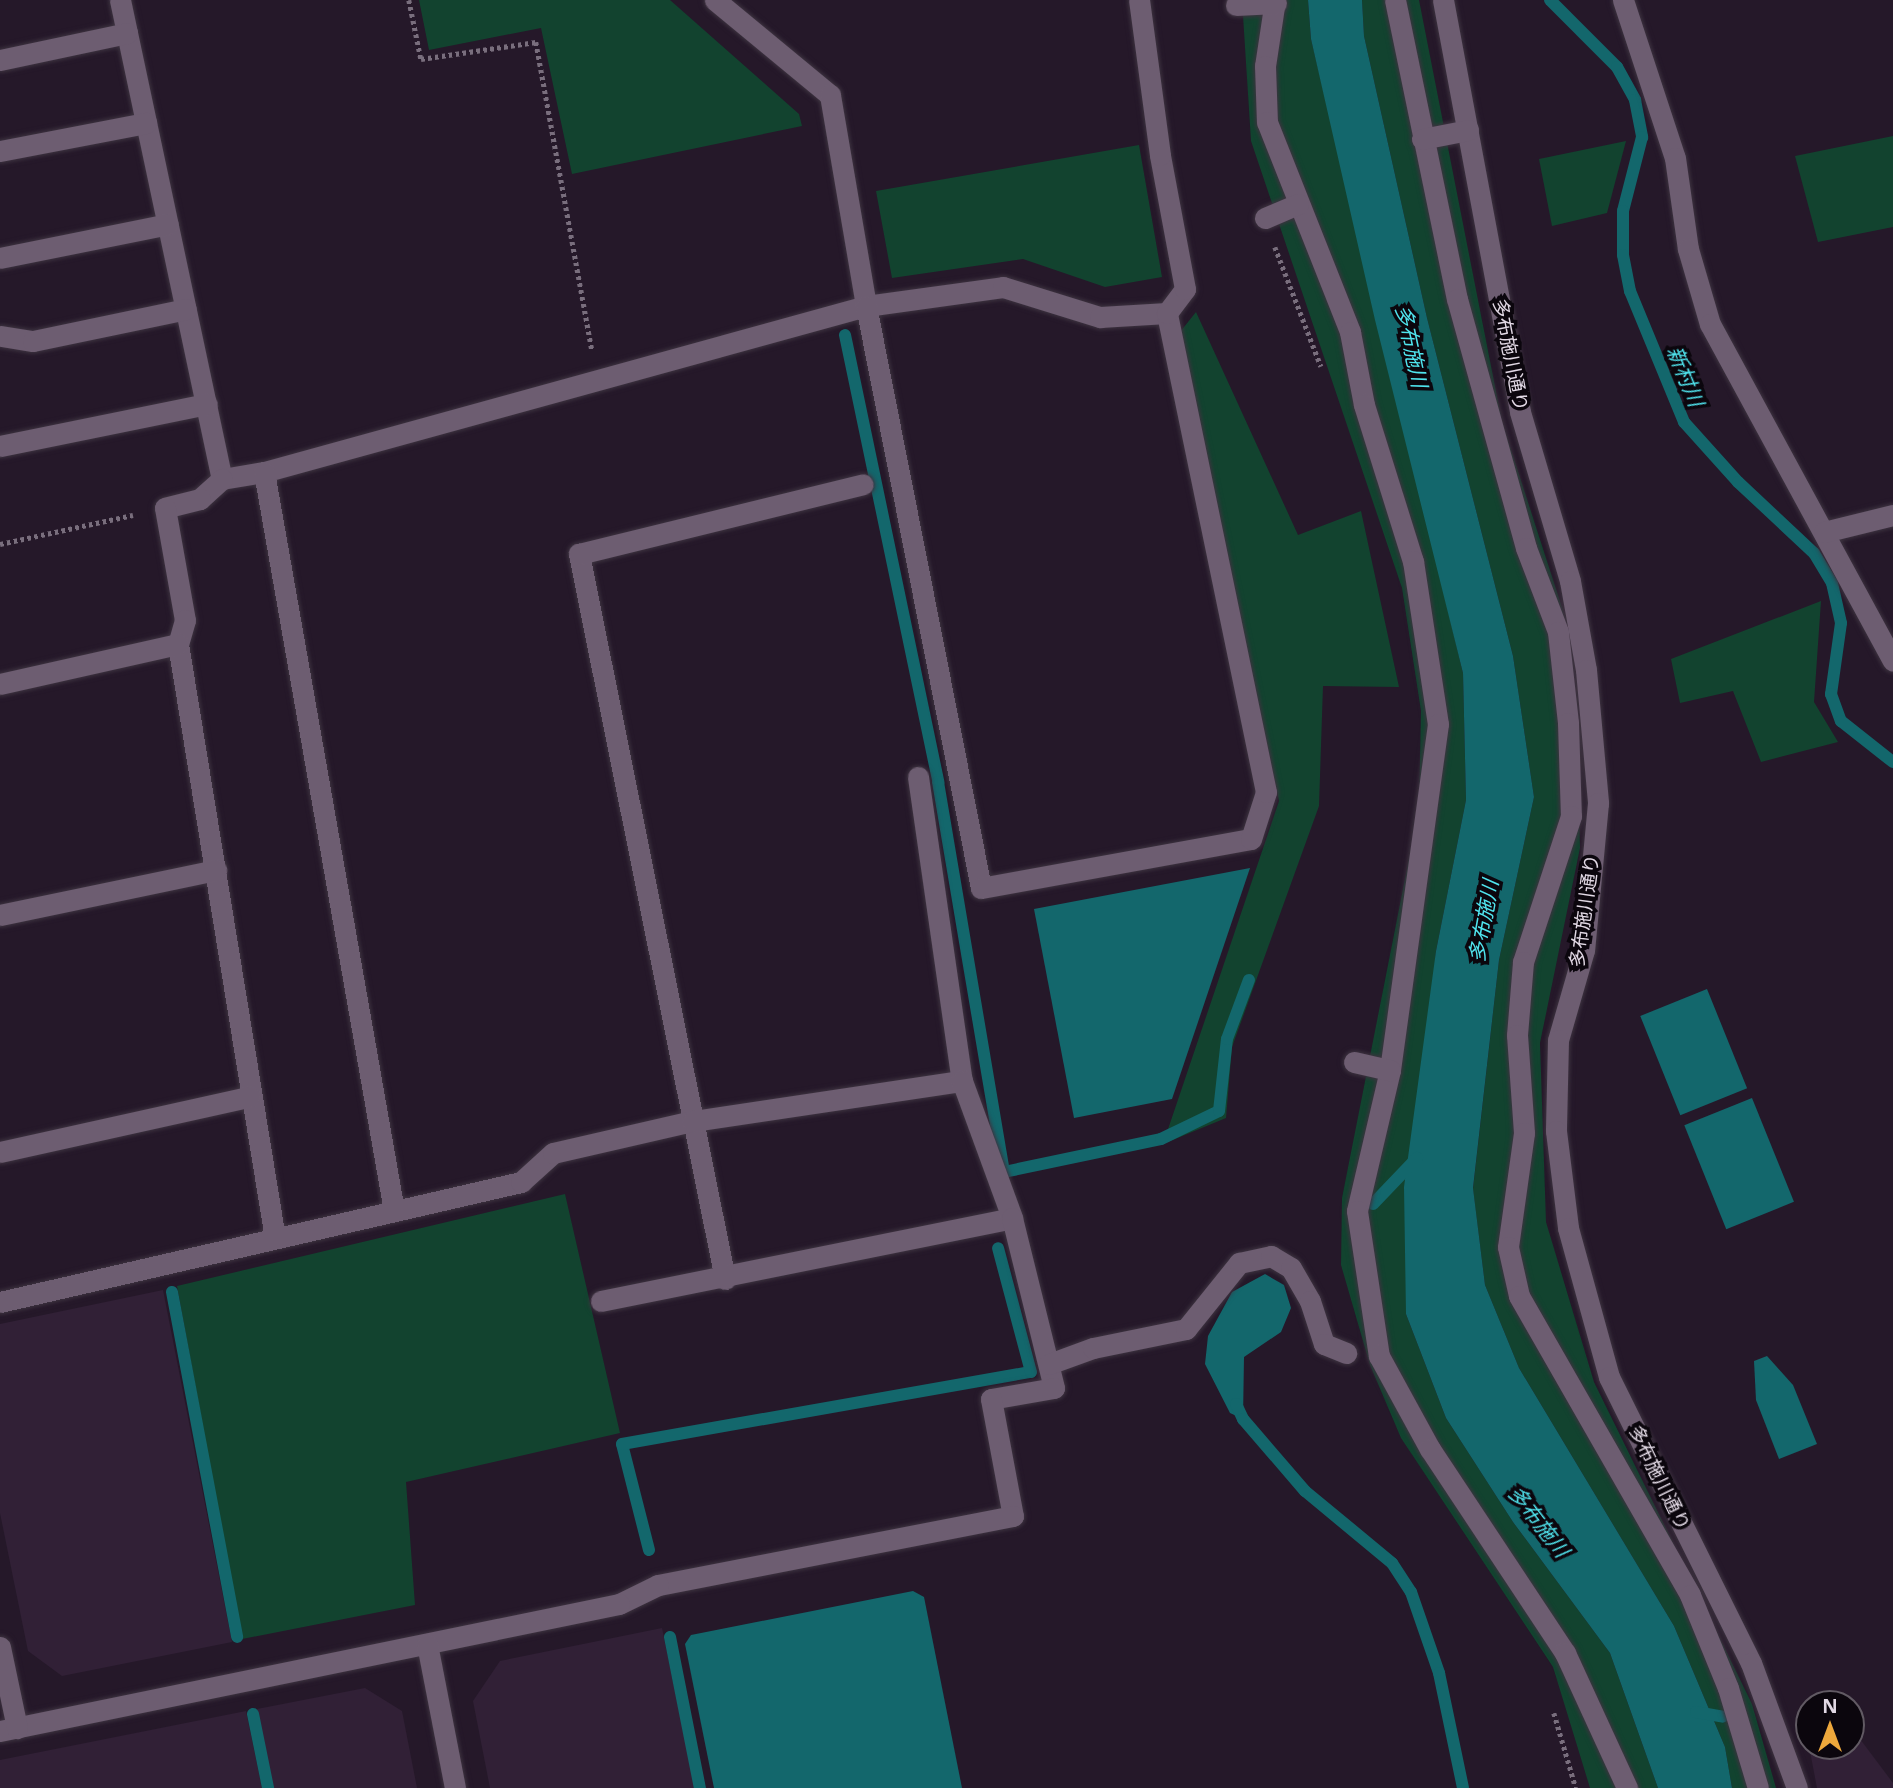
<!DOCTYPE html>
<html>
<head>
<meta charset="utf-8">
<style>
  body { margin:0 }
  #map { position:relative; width:1893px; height:1788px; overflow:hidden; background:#251829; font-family:"Noto Sans","Noto Sans JP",sans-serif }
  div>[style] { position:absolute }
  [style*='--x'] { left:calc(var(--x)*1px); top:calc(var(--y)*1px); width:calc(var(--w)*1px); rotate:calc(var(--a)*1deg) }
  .built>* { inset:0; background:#312036 }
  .green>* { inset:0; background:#12432f }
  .water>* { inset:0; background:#13676c; transform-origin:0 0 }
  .stream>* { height:12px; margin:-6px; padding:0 6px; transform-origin:6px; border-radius:6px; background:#13676c }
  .path>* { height:4.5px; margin-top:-2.25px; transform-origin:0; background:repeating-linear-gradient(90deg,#796e7d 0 3.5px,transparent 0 7px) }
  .roads { filter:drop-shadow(0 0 2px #3d3340) drop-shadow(0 0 2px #3d3340) }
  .street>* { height:21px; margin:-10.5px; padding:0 10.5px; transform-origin:10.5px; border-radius:10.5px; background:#6d5d71 }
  span { translate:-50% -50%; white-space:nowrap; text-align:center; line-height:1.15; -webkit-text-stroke:7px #0b060d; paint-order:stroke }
  .street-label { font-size:19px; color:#e2d9e5 }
  .water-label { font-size:21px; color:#50e4ee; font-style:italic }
  .north { position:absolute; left:1795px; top:1690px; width:70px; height:70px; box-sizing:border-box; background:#0b060d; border:2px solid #615a63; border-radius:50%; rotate:0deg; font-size:19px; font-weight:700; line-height:28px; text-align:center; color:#e2d9e5 }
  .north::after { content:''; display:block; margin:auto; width:24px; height:32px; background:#eea83c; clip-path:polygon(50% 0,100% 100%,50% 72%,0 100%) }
</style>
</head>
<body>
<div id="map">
  <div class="built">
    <div style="clip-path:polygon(163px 1290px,232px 1642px,62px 1676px,28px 1651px,0 1513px,0 1324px)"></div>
    <div style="clip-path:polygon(662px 1628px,695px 1788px,490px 1788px,473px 1701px,500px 1661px)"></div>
    <div style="clip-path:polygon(365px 1688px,402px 1711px,417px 1788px,273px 1788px,257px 1709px)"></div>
    <div style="clip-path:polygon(246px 1711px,262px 1788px,0 1788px,0 1760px)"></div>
    <div style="clip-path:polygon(1851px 1727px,1893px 1783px,1893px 1788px,1817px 1788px,1809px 1746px,1851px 1746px)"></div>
  </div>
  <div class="green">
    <div style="clip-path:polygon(419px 0,670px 0,799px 114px,802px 126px,572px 174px,541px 28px,429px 50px)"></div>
    <div style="clip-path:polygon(1242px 0,1308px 0,1311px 39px,1463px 673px,1466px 800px,1436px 951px,1406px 1314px,1446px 1418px,1513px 1522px,1610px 1653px,1658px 1788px,1590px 1788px,1553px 1667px,1401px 1438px,1370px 1365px,1341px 1265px,1342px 1198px,1419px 808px,1421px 711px,1402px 588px,1251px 141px)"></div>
    <div style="clip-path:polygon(1362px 0,1419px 0,1502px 422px,1565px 617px,1577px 742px,1580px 848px,1540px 1043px,1546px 1222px,1594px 1382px,1752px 1704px,1776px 1788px,1732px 1788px,1725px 1747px,1674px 1626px,1519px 1368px,1485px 1285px,1473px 1189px,1499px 960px,1534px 797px,1513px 656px,1427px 318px,1364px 36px)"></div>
    <div style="clip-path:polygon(1893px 136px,1893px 227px,1818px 242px,1795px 156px)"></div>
    <div style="clip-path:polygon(1626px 141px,1607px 213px,1552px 226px,1539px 159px)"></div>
    <div style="clip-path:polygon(1139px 145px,1162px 277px,1105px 287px,1023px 259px,892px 278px,876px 191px)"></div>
    <div style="clip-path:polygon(1196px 312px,1298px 535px,1361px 511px,1399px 687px,1323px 686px,1319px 806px,1232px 1047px,1226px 1118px,1163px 1144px,1279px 801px,1180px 332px)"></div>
    <div style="clip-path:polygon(1821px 601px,1814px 702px,1838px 742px,1761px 762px,1733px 691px,1680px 703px,1671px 659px)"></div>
    <div style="clip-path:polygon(565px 1194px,620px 1433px,406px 1482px,415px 1605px,242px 1639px,177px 1286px)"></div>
  </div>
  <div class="water">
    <div style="clip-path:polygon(1308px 0,1362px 0,1364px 36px,1427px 318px,1513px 656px,1534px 797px,1499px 960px,1473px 1188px,1485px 1285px,1519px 1368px,1674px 1626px,1725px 1747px,1732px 1788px,1658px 1788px,1610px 1653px,1513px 1522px,1446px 1418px,1406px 1314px,1404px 1187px,1436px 951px,1466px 800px,1463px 673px,1375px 320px,1311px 39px)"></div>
    <div style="clip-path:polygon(1250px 868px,1172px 1099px,1074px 1118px,1034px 909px)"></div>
    <div style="left:1707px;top:989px;width:107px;height:72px;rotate:68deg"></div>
    <div style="left:1752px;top:1098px;width:112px;height:73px;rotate:68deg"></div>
    <div style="clip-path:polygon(1265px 1274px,1284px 1285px,1291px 1308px,1281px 1332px,1244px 1357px,1243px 1419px,1230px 1413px,1205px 1364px,1208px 1336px,1232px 1292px)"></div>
    <div style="clip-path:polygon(1767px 1356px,1793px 1385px,1817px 1444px,1779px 1459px,1756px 1400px,1754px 1361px)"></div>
    <div style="clip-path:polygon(913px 1591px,924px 1597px,962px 1788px,714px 1788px,685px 1644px,691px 1635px)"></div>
  </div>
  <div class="stream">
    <div style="--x:1550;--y:0;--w:95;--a:45"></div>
    <div style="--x:1617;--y:67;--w:38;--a:61"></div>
    <div style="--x:1635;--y:100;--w:38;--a:79"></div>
    <div style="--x:1642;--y:137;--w:76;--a:104.4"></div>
    <div style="--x:1623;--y:211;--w:44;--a:90"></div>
    <div style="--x:1623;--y:255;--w:37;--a:79"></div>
    <div style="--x:1630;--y:291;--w:142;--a:67.6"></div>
    <div style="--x:1684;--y:422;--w:81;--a:48"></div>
    <div style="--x:1738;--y:482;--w:104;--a:43.1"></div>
    <div style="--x:1814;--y:553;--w:35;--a:59"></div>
    <div style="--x:1832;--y:583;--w:41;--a:77.3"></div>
    <div style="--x:1841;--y:623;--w:72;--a:98"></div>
    <div style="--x:1831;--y:694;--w:29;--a:70"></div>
    <div style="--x:1841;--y:721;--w:66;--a:38.3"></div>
    <div style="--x:845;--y:335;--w:457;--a:78.2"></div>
    <div style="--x:938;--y:782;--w:397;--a:80.4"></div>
    <div style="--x:1004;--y:1172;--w:160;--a:-11.9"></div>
    <div style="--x:1161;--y:1139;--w:64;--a:-25.8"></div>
    <div style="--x:1219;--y:1111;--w:72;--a:-83.7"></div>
    <div style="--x:1227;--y:1039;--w:63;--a:-69.6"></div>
    <div style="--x:1373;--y:1204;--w:64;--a:-46.3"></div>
    <div style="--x:172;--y:1292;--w:351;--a:79.3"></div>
    <div style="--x:1236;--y:1404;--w:17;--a:65"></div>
    <div style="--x:1243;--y:1419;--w:95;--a:49.3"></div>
    <div style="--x:1305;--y:1491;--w:113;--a:39.6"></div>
    <div style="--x:1392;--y:1563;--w:35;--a:57"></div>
    <div style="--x:1411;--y:1592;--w:86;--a:70.9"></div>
    <div style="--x:1439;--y:1673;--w:117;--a:78.2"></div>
    <div style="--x:649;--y:1550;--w:109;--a:-104.3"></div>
    <div style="--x:622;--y:1444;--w:415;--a:-10"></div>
    <div style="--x:1031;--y:1372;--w:128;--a:-104.9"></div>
    <div style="--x:670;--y:1637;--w:154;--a:78.8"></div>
    <div style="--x:1696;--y:1712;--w:27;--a:10"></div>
    <div style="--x:253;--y:1714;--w:76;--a:78.5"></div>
  </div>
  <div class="path">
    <div style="--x:409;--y:0;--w:60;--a:78.5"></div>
    <div style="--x:421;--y:59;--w:116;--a:-8.4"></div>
    <div style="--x:536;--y:42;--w:312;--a:79.7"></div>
    <div style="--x:1275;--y:247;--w:128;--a:68.9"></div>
    <div style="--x:0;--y:544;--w:136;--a:-12.3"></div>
    <div style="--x:1554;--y:1713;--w:78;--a:73.7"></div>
  </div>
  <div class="roads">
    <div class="street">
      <div style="--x:120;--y:0;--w:490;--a:78"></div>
      <div style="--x:222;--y:479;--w:43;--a:-9.5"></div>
      <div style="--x:264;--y:472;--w:624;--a:-15.42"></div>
      <div style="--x:866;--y:306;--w:138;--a:-7.9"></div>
      <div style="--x:1003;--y:287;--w:102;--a:17.2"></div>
      <div style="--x:1100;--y:317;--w:67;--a:-3.4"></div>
      <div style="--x:715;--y:0;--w:149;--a:39.6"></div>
      <div style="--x:830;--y:95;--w:214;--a:80.3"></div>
      <div style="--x:866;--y:306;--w:593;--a:78.82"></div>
      <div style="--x:981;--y:888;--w:274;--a:-10.3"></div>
      <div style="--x:1251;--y:839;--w:49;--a:-72.3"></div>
      <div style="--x:1266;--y:792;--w:489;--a:-101.7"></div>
      <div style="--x:1167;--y:313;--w:30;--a:-53"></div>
      <div style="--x:1185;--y:289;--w:136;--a:-100.6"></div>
      <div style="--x:1160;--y:155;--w:156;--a:-97.7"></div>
      <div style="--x:1275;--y:0;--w:67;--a:98.6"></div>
      <div style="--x:1265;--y:66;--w:56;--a:88"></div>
      <div style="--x:1267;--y:122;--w:226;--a:68.4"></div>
      <div style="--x:1350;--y:332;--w:74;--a:79.1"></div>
      <div style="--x:1364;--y:405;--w:164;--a:72.6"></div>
      <div style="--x:1413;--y:561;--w:165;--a:81.3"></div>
      <div style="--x:1438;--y:724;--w:349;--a:97.9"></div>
      <div style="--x:1390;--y:1070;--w:145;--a:103.2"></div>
      <div style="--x:1357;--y:1211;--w:147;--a:81.4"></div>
      <div style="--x:1379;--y:1356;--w:106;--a:61.3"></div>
      <div style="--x:1430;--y:1449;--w:245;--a:56.5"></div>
      <div style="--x:1565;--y:1653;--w:149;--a:65.3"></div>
      <div style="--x:1395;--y:0;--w:305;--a:78.3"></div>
      <div style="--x:1457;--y:299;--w:258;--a:74.5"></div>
      <div style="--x:1526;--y:548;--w:90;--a:69.1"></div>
      <div style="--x:1558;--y:632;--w:92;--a:83.7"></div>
      <div style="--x:1568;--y:723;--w:93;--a:88.2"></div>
      <div style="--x:1571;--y:816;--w:154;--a:108.2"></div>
      <div style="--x:1523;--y:962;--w:73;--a:94.7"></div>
      <div style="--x:1517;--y:1035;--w:98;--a:85.9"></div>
      <div style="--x:1524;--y:1133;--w:115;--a:98"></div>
      <div style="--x:1508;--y:1247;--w:50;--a:77.3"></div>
      <div style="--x:1519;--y:1296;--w:344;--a:60.2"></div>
      <div style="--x:1690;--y:1595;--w:100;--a:67.8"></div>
      <div style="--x:1728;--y:1688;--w:104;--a:73.3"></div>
      <div style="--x:1443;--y:0;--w:419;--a:79.4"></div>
      <div style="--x:1520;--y:412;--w:176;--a:73.5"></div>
      <div style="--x:1570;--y:581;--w:90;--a:79.8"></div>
      <div style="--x:1586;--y:670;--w:134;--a:84.8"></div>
      <div style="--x:1598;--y:803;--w:148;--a:95.4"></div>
      <div style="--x:1584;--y:950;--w:94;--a:106.1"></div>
      <div style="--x:1558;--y:1040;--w:91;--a:91.3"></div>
      <div style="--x:1556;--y:1131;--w:98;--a:82.9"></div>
      <div style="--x:1568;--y:1228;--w:155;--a:74.6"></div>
      <div style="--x:1609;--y:1377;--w:319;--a:63.6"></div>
      <div style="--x:1751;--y:1663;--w:133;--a:69.8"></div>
      <div style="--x:1623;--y:0;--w:166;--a:71.8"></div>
      <div style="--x:1675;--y:158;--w:92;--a:81.9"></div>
      <div style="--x:1688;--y:249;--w:78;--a:73.7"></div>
      <div style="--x:1710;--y:324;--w:383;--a:61.5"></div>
      <div style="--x:1236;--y:5;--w:40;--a:-2.9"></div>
      <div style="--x:0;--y:60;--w:130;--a:-12"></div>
      <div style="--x:1422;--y:139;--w:47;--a:-11.1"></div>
      <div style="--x:0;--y:151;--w:149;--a:-10.9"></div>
      <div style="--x:1265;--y:218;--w:36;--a:-23"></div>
      <div style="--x:0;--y:258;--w:171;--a:-11.4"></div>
      <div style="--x:1;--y:336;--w:32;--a:9"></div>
      <div style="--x:33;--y:341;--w:156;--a:-11.8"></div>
      <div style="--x:0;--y:446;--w:211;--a:-11.5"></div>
      <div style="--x:264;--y:472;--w:750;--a:80.02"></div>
      <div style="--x:222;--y:479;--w:30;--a:138"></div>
      <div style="--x:200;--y:499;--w:36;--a:166"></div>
      <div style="--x:165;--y:508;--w:114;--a:79.9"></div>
      <div style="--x:185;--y:620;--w:25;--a:106"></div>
      <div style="--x:178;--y:644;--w:602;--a:80.73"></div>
      <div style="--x:1824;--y:532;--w:71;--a:-13.8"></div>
      <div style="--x:0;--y:684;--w:182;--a:-12.7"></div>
      <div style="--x:918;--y:777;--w:307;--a:81.8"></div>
      <div style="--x:0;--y:915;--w:221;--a:-11.8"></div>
      <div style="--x:1354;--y:1062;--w:37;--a:13"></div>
      <div style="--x:0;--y:1152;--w:255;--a:-12.5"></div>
      <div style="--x:725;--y:1279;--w:740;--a:-101.39"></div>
      <div style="--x:579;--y:554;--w:292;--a:-13.8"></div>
      <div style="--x:601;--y:1301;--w:419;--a:-11.4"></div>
      <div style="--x:0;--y:1302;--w:535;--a:-12.97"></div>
      <div style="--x:521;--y:1182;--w:43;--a:-42.2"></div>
      <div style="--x:553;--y:1153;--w:144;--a:-12.9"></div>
      <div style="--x:693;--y:1121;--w:272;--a:-8.5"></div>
      <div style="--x:962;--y:1081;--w:146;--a:69.9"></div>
      <div style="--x:1012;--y:1218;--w:175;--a:76.1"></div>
      <div style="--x:1054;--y:1388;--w:64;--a:170.1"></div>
      <div style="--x:991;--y:1399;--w:119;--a:79.4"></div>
      <div style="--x:1013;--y:1516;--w:362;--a:169"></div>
      <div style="--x:658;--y:1585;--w:43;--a:154"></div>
      <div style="--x:619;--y:1604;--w:632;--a:168.41"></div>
      <div style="--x:1049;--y:1364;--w:47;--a:-20"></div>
      <div style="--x:1093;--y:1348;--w:95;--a:-11.5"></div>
      <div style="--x:1186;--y:1329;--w:85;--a:-51.2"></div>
      <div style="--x:1239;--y:1263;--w:33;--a:-12"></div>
      <div style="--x:1271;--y:1256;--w:23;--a:31"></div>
      <div style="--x:1291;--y:1268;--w:38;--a:60"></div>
      <div style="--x:1310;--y:1301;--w:45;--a:72"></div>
      <div style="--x:1324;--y:1344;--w:24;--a:22"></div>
      <div style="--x:427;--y:1644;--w:147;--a:79"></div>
      <div style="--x:0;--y:1647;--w:83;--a:78.1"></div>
    </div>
  </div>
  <div class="street-label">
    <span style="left:1510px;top:355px;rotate:79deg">多布施川通り</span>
    <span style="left:1585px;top:911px;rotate:-82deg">多布施川通り</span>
    <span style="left:1659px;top:1478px;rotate:64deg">多布施川通り</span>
  </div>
  <div class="water-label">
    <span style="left:1412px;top:346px;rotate:78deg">多布施川</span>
    <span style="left:1686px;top:376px;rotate:68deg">新村川</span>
    <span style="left:1483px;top:921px;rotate:-80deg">多布施川</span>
    <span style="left:1539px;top:1521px;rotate:52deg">多布施川</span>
  </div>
  <div class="north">N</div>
</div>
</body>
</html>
